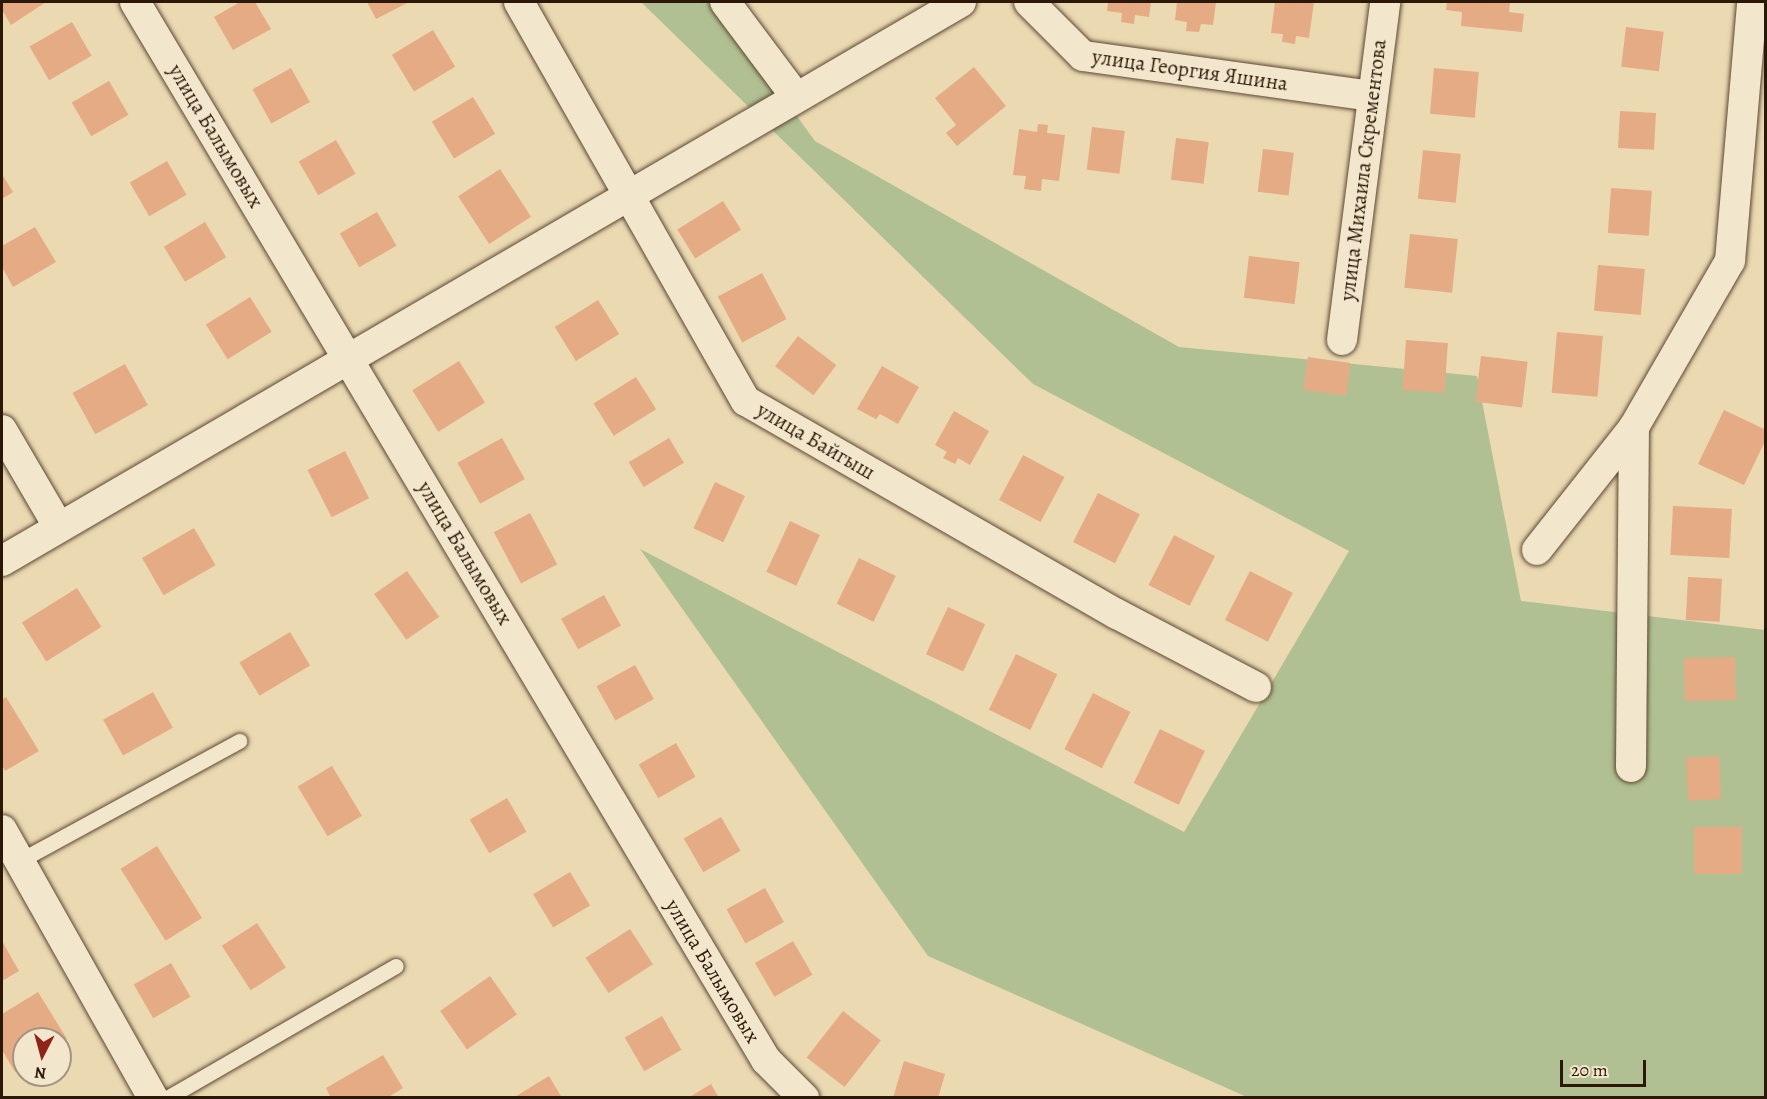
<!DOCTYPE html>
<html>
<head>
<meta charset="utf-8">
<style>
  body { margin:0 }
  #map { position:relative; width:1767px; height:1099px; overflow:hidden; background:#ebd9b2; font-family:Alegreya,serif }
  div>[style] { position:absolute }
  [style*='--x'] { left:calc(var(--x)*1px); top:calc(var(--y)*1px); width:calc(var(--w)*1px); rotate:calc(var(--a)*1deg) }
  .green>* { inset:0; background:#b0c092 }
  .building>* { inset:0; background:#e5ab84; transform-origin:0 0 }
  .roads { filter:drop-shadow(0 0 2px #5c4833) drop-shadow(0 0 2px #5c4833) }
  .service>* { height:15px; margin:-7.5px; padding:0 7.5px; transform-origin:7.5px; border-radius:7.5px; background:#f2e6cd }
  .minor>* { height:30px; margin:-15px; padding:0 15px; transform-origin:15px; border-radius:15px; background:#f2e6cd }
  span { translate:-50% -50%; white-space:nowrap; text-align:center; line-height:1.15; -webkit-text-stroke:6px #f2e6cd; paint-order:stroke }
  .street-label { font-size:21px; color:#2c1809 }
  .frame { position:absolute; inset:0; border:3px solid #2c1809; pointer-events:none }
  .north { position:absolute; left:12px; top:1027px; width:60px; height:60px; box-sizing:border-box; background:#f2e6cd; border:2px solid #a3947f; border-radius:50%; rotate:186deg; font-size:16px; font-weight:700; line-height:24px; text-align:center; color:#2c1809 }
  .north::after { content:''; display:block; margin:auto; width:21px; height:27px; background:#8f2418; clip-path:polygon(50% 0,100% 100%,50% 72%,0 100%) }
  .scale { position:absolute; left:1560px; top:1060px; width:86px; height:27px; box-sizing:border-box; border:3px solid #2c1809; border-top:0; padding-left:8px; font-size:18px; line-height:21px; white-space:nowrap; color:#2c1809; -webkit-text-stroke:4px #f2e6cd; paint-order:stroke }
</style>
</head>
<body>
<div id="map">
  <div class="green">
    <div style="clip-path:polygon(641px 2px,714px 2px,815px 141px,1179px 347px,1477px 376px,1521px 601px,1765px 630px,1765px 1097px,1247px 1097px,928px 956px,640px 549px,1184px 832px,1349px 551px,1033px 384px)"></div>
  </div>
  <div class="building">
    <div style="clip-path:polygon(2px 2px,46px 2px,11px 25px,2px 10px)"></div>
    <div style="clip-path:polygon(240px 2px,255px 2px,271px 29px,233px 50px,214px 17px)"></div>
    <div style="clip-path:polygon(367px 2px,409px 2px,376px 19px)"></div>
    <div style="clip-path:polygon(1108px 2px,1151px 2px,1149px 17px,1135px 15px,1134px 24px,1121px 22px,1122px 13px,1107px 11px)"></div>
    <div style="clip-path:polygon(1177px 2px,1216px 2px,1213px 25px,1201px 24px,1199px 32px,1186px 31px,1187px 22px,1175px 20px)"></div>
    <div style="clip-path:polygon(1275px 2px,1314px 2px,1309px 38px,1296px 36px,1295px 44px,1282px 42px,1283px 34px,1271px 33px)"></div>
    <div style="clip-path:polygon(1447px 2px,1510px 2px,1509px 12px,1524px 14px,1522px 32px,1461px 26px,1462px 12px,1446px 10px)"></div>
    <div style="left:72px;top:22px;width:39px;height:49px;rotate:60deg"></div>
    <div style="left:1626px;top:27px;width:38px;height:40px;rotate:7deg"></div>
    <div style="left:433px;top:30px;width:43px;height:48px;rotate:59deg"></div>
    <div style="clip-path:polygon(974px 67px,1006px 106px,957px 146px,946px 133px,956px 125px,935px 98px)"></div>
    <div style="left:291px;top:68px;width:39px;height:44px;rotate:61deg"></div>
    <div style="left:1434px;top:68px;width:45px;height:46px;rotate:5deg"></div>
    <div style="left:109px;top:81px;width:39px;height:43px;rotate:60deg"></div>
    <div style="left:473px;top:97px;width:43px;height:48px;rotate:59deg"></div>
    <div style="left:1620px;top:111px;width:36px;height:37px;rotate:3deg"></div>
    <div style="clip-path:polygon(1038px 124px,1048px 125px,1047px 133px,1065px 135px,1059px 181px,1042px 179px,1041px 191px,1024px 189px,1026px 176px,1013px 175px,1019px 129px,1037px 132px)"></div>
    <div style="left:1092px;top:127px;width:33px;height:43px;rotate:7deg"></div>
    <div style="left:1176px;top:138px;width:33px;height:42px;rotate:7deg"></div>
    <div style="left:336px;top:140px;width:39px;height:43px;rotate:60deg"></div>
    <div style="left:1263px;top:149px;width:31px;height:43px;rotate:7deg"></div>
    <div style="left:1423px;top:150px;width:38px;height:49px;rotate:6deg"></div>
    <div style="left:167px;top:161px;width:39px;height:43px;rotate:60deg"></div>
    <div style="left:500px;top:169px;width:57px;height:50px;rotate:57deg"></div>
    <div style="clip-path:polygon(2px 174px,13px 192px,2px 199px)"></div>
    <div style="left:1611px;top:188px;width:41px;height:45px;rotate:4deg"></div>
    <div style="left:723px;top:201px;width:34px;height:54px;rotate:58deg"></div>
    <div style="left:377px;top:212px;width:39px;height:43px;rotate:60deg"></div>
    <div style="left:205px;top:222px;width:41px;height:48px;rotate:59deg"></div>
    <div style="clip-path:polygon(35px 227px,56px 262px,13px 287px,2px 267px,2px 246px)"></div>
    <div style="left:1410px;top:234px;width:48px;height:54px;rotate:6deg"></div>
    <div style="left:1249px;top:256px;width:51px;height:42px;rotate:7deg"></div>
    <div style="left:1598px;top:265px;width:47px;height:46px;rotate:5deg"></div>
    <div style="left:762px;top:273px;width:52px;height:50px;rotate:62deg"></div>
    <div style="left:250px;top:297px;width:41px;height:52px;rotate:58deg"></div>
    <div style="left:598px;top:300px;width:40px;height:51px;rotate:58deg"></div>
    <div style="left:1557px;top:332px;width:46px;height:61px;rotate:5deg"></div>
    <div style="left:798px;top:336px;width:48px;height:38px;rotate:37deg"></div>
    <div style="left:1406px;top:340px;width:42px;height:50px;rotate:4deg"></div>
    <div style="left:1481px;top:356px;width:47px;height:46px;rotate:7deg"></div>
    <div style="left:1308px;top:357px;width:43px;height:33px;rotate:8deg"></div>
    <div style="left:459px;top:361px;width:49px;height:55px;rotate:58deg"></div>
    <div style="left:125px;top:364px;width:47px;height:60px;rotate:61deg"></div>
    <div style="clip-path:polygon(882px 366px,919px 387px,898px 424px,880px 414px,876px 419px,857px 409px)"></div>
    <div style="left:636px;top:377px;width:38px;height:50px;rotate:58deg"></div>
    <div style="clip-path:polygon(1724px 410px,1766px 430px,1766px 439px,1744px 485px,1698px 464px)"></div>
    <div style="clip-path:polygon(954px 411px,989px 431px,970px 465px,958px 458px,955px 464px,943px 458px,947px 452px,935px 445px)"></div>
    <div style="left:502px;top:438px;width:47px;height:51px;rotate:61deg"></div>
    <div style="left:669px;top:438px;width:29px;height:47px;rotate:59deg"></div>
    <div style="left:345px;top:451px;width:53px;height:42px;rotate:63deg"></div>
    <div style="left:1023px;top:455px;width:47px;height:51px;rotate:28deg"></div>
    <div style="left:715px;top:482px;width:33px;height:51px;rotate:25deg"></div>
    <div style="left:1098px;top:493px;width:47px;height:55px;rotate:27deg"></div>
    <div style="left:1673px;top:506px;width:59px;height:49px;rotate:3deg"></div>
    <div style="left:530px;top:513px;width:58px;height:41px;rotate:62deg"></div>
    <div style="left:790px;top:521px;width:33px;height:56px;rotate:25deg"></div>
    <div style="left:194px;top:528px;width:43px;height:60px;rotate:60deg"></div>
    <div style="left:1174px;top:535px;width:46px;height:56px;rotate:27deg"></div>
    <div style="left:859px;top:558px;width:41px;height:51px;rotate:26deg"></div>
    <div style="left:407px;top:571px;width:56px;height:40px;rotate:55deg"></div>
    <div style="left:1250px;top:571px;width:48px;height:55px;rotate:27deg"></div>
    <div style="left:1688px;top:577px;width:34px;height:43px;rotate:3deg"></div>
    <div style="left:77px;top:588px;width:46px;height:65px;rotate:58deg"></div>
    <div style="left:604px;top:595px;width:35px;height:49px;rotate:61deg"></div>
    <div style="left:948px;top:607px;width:41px;height:52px;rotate:25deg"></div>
    <div style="left:290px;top:632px;width:39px;height:59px;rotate:59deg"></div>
    <div style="left:1016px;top:654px;width:46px;height:62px;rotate:26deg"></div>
    <div style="left:1735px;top:657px;width:43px;height:51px;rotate:89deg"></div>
    <div style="left:635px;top:665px;width:39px;height:44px;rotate:61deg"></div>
    <div style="left:153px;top:692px;width:41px;height:57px;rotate:61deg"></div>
    <div style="left:1093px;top:693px;width:42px;height:63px;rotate:27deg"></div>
    <div style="clip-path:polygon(6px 697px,39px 751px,5px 771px,2px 765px,2px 700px)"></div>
    <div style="left:1160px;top:729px;width:50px;height:60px;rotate:26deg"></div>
    <div style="left:676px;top:743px;width:39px;height:43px;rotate:60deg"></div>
    <div style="left:1719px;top:756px;width:43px;height:33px;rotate:87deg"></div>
    <div style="left:332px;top:766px;width:58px;height:40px;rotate:59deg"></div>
    <div style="left:507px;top:798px;width:39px;height:43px;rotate:60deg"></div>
    <div style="left:721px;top:817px;width:39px;height:43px;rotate:60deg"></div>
    <div style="left:1742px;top:827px;width:47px;height:48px;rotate:90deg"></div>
    <div style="left:157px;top:846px;width:85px;height:43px;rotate:58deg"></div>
    <div style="left:570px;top:872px;width:39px;height:43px;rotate:59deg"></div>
    <div style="left:765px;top:888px;width:39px;height:44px;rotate:61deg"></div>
    <div style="left:257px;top:923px;width:53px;height:42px;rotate:57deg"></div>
    <div style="left:630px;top:929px;width:42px;height:53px;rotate:57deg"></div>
    <div style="clip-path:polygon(2px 941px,19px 971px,2px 981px)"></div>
    <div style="left:793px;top:941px;width:39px;height:44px;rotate:60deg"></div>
    <div style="left:171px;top:963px;width:39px;height:43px;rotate:60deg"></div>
    <div style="left:490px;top:976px;width:47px;height:61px;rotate:55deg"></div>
    <div style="clip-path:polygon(38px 992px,67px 1039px,60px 1044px,60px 1039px,24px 1039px,24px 1066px,15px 1072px,2px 1050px,2px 1014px)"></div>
    <div style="left:843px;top:1011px;width:48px;height:59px;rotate:38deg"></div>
    <div style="left:662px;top:1016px;width:39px;height:43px;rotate:60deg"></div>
    <div style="clip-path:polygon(383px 1055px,403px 1088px,387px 1098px,331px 1098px,326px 1088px)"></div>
    <div style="clip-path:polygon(904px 1061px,945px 1074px,938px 1098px,893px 1098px)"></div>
    <div style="clip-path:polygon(549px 1076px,562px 1098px,513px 1098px)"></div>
    <div style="clip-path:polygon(711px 1084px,719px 1098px,688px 1098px)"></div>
  </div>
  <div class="roads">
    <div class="service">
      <div style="--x:19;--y:861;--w:251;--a:-28.6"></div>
      <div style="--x:167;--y:1098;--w:264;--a:-30"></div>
    </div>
    <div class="minor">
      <div style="--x:135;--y:2;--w:1232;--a:59.19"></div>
      <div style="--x:766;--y:1060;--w:54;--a:45"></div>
      <div style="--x:519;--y:2;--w:459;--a:60.4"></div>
      <div style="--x:746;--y:401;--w:428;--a:29.9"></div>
      <div style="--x:1117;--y:614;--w:157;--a:27.7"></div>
      <div style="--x:725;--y:2;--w:119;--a:53.2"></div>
      <div style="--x:1029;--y:2;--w:76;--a:45"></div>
      <div style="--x:1083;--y:56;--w:292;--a:7.9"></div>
      <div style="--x:1342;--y:340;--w:341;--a:-82.7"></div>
      <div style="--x:2;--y:430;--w:111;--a:59.7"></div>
      <div style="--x:1537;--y:550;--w:157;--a:-51.7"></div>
      <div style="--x:1634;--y:427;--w:192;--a:-60"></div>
      <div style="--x:1730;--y:261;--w:260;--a:-85.1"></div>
      <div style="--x:2;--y:561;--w:1110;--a:-30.24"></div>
      <div style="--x:1631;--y:767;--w:340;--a:-89.5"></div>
      <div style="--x:2;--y:830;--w:308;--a:60.6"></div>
    </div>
  </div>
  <div class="street-label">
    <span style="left:1190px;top:70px;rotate:8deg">улица Георгия Яшина</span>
    <span style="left:216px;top:136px;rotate:59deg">улица Балымовых</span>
    <span style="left:1363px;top:170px;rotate:-83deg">улица Михаила Скрементова</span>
    <span style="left:816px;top:441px;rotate:30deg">улица Байгыш</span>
    <span style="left:465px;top:553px;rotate:59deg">улица Балымовых</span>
    <span style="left:713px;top:971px;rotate:59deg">улица Балымовых</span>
  </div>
  <div class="frame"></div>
  <div class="north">N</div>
  <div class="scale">20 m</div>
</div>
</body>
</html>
